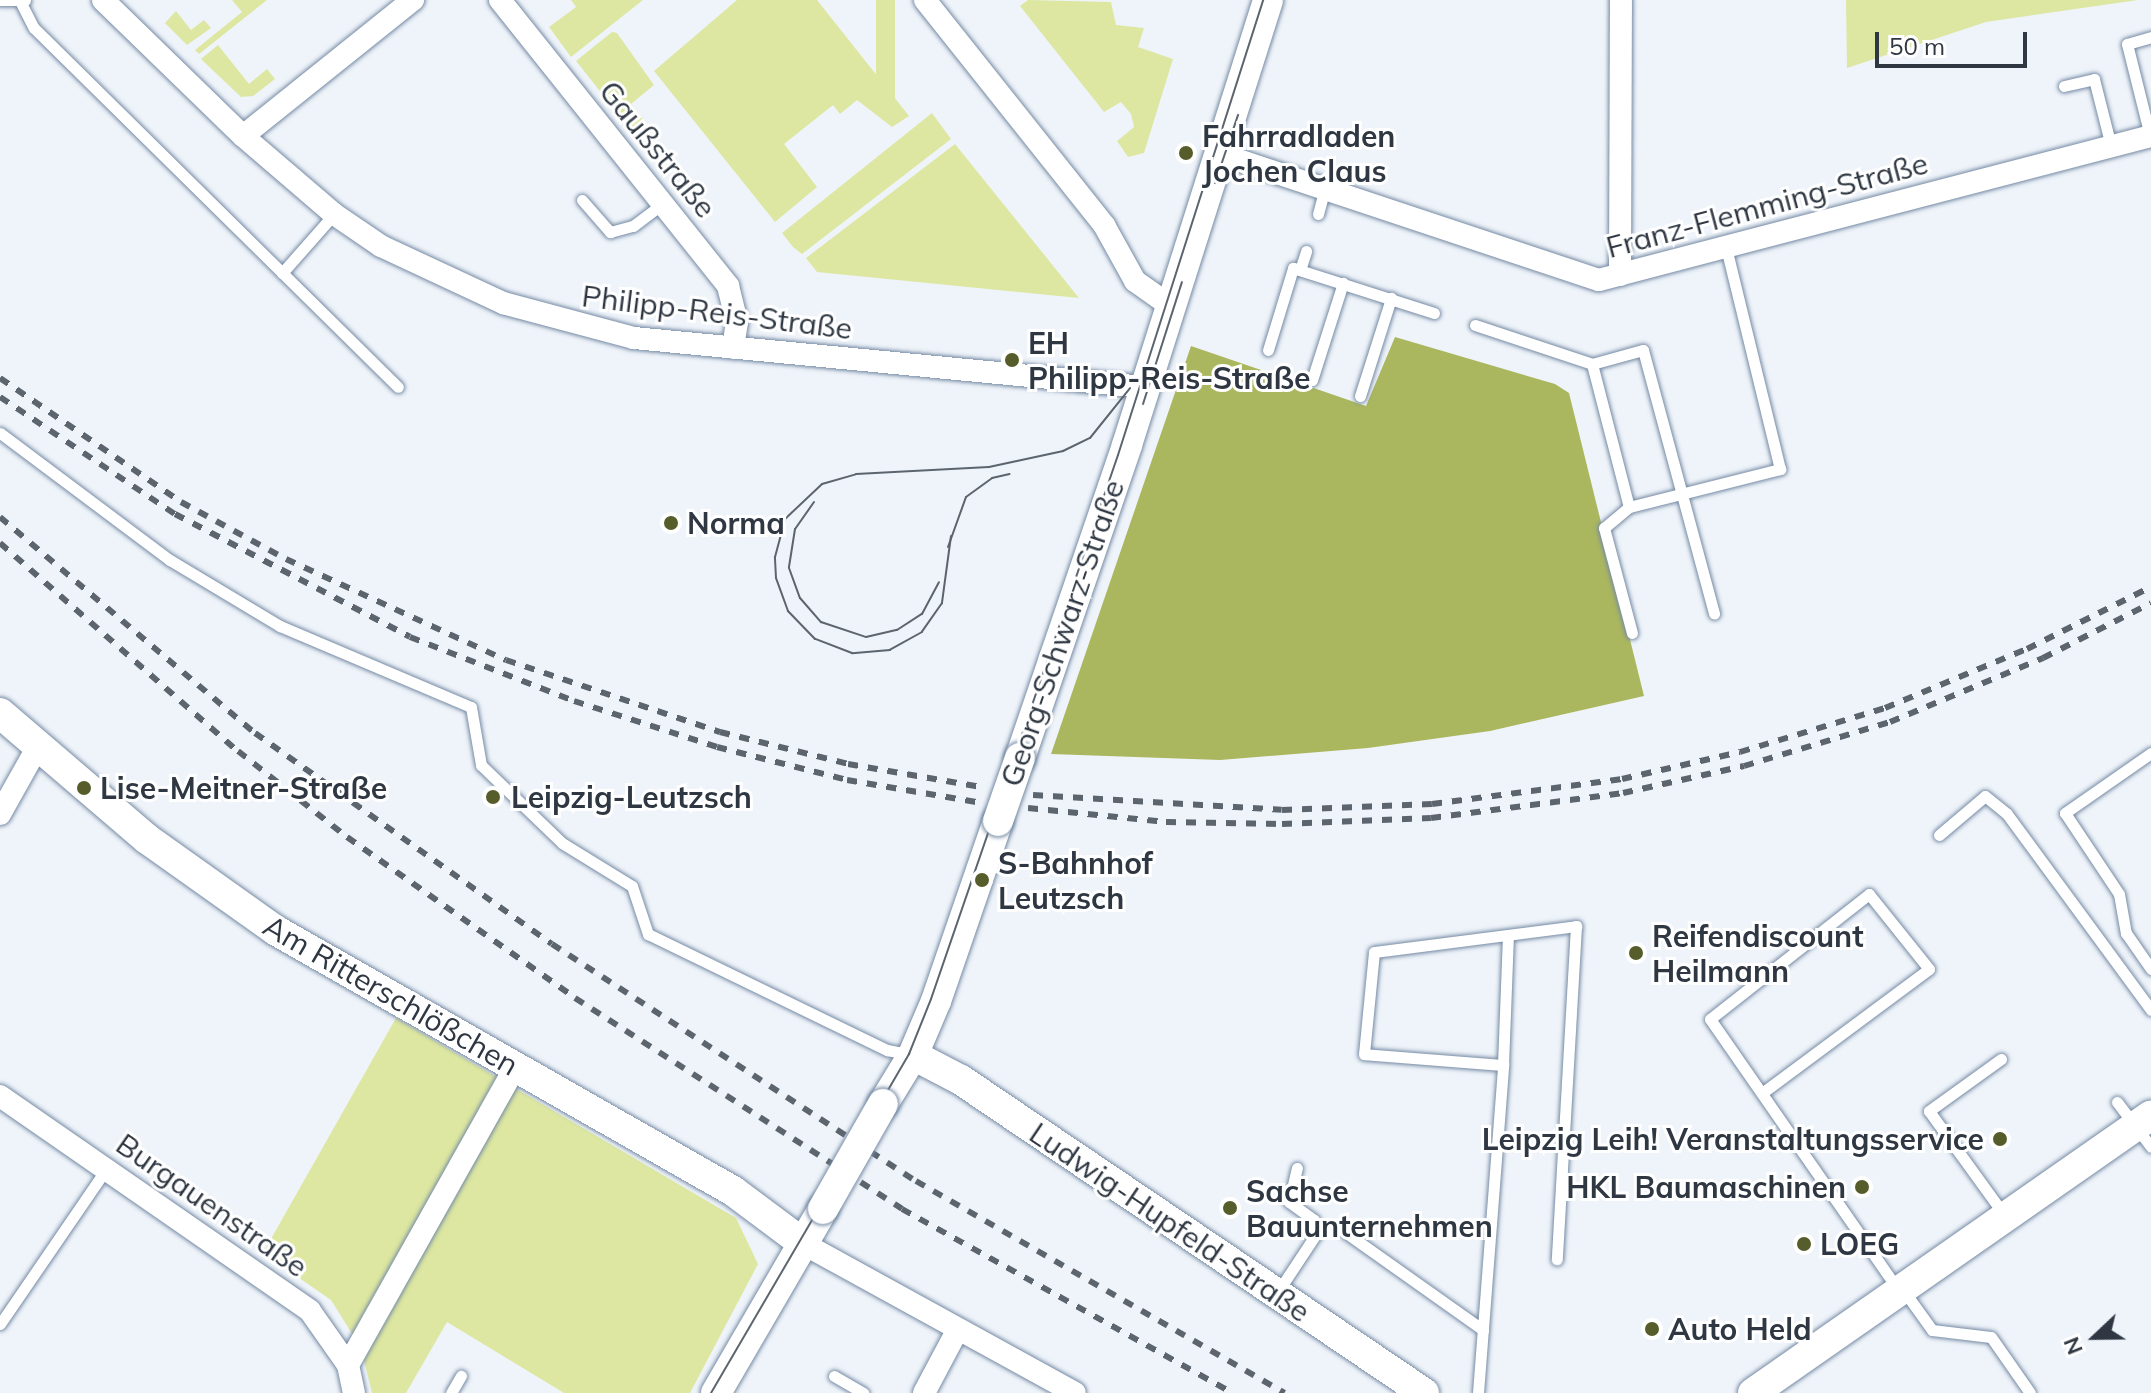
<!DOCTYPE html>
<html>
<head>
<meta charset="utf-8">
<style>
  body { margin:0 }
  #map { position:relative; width:2151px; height:1393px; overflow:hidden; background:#eff4fa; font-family:Mulish,sans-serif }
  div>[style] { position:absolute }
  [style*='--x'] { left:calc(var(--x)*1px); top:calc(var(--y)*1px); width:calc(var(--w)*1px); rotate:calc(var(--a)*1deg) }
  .green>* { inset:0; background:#dde7a1; transform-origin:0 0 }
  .forest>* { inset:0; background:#abb75f }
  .roads { filter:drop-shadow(0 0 2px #758aa4) drop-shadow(0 0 2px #758aa4) }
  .lane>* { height:11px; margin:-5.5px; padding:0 5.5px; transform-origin:5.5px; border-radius:5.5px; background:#fff }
  .street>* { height:22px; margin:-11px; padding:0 11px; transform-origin:11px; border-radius:11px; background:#fff }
  .secondary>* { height:30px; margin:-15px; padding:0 15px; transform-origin:15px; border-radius:15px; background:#fff }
  .tram>* { height:2px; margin:-1px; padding:0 1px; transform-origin:1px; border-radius:1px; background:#5c646d }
  .rail>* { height:6px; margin-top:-3px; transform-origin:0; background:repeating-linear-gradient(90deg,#5c646d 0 10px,transparent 0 20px) }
  .bridges { filter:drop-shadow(0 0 2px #758aa4) drop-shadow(0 0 2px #758aa4) }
  .secondary-bridge>* { height:30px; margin:-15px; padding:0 15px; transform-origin:15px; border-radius:15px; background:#fff }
  .dots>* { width:22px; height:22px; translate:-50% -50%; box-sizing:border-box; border:4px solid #fff; border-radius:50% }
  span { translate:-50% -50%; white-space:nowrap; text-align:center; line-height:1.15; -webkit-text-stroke:6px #fff; paint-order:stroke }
  .poi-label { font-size:30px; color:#2e3742; font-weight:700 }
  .left { translate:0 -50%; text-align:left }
  .right { translate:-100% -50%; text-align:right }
  .street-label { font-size:30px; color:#2e3742 }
  .north { position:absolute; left:2055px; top:1297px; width:80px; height:80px; -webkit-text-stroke:6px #fff; paint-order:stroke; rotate:248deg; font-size:22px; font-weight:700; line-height:32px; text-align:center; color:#2e3742 }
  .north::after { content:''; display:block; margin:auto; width:28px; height:36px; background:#2e3742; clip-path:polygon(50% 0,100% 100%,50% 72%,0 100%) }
  .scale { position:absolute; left:1875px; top:32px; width:152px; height:36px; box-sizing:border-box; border:4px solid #2e3742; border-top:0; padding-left:10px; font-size:24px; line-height:28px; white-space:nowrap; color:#2e3742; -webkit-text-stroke:6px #fff; paint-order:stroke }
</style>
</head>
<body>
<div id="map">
  <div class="green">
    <div style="clip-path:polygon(232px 0,267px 0,199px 54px,195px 50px,242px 12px)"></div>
    <div style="clip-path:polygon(571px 0,643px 0,571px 57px,549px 27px,576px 7px)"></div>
    <div style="clip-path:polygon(737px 0,817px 0,909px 116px,892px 127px,857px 100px,840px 114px,833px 105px,784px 144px,817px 187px,775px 222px,654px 71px)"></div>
    <div style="left:876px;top:0;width:19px;height:105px"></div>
    <div style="clip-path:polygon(1028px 0,1111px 2px,1116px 25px,1144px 28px,1138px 47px,1173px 59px,1144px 153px,1128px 157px,1117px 141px,1134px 127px,1131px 114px,1121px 102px,1104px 112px,1020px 6px)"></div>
    <div style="clip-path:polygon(1846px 0,2138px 0,1986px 22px,1847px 68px)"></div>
    <div style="clip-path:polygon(176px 11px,191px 30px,204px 20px,211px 28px,187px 45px,165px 23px)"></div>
    <div style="clip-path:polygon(612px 32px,617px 33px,654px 85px,631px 104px,643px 119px,630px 129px,576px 61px)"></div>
    <div style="clip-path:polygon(218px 45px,249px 84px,267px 69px,275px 79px,253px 96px,241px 97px,201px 59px)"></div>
    <div style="clip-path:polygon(932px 113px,951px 139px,802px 254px,793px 247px,782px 233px)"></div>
    <div style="clip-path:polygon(955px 144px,1079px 298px,817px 272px,806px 258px)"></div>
    <div style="clip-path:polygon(396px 1018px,736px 1218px,758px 1264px,690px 1393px,564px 1393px,447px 1322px,406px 1393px,372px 1393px,361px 1348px,331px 1300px,263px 1253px)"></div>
  </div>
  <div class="forest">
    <div style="clip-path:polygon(1395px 337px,1555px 384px,1569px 393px,1644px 696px,1490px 731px,1368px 748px,1220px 760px,1051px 754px,1191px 346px,1366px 406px)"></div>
  </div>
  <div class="roads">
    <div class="lane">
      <div style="--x:0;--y:0;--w:25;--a:0"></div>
      <div style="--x:20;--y:1;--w:30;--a:63"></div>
      <div style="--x:34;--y:28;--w:511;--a:44.6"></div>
      <div style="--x:2064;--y:86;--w:31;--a:-13"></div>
      <div style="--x:2094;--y:79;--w:69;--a:75.8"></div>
      <div style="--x:2150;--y:136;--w:95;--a:-104"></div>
      <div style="--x:2127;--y:44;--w:25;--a:-16"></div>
      <div style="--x:582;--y:200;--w:43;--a:48.8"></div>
      <div style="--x:610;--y:232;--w:24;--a:-15"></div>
      <div style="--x:633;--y:226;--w:38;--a:-37"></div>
      <div style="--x:1318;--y:214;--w:28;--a:-75"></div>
      <div style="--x:1300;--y:270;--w:20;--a:-72"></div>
      <div style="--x:282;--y:273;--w:79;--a:-48.6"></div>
      <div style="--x:1475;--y:325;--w:123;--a:18.4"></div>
      <div style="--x:1592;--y:364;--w:53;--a:-15.4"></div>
      <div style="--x:1643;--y:350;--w:273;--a:74.9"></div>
      <div style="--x:1268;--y:350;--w:86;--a:-73"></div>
      <div style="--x:1293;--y:268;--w:148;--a:17.7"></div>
      <div style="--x:1592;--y:364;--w:148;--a:75.5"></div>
      <div style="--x:1312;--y:380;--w:102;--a:-72.3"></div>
      <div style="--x:1360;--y:396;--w:103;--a:-72.4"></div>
      <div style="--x:0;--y:433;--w:212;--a:36.8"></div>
      <div style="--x:170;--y:560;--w:128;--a:31"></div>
      <div style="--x:280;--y:626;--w:207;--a:23"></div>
      <div style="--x:471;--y:707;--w:59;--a:80.2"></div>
      <div style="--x:481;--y:765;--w:112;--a:43.9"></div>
      <div style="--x:562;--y:843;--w:82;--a:31.6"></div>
      <div style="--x:632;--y:886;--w:51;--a:71.6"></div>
      <div style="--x:648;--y:934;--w:266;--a:25.9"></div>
      <div style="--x:887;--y:1050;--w:21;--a:11"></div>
      <div style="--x:1632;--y:633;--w:109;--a:-104.9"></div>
      <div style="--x:1604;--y:528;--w:33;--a:-40"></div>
      <div style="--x:1629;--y:507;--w:156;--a:-14.1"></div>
      <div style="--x:1780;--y:469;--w:228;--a:-103.7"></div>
      <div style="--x:2151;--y:753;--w:105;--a:145.1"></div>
      <div style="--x:2065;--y:813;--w:97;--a:56.3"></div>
      <div style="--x:2119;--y:894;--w:40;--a:80"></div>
      <div style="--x:2126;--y:933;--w:44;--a:55.2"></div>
      <div style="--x:1939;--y:835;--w:60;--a:-40.3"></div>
      <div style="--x:1985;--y:796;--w:28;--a:39"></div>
      <div style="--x:2007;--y:814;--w:243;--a:53.7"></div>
      <div style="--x:2001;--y:1059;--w:89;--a:144.2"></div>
      <div style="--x:1929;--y:1111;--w:130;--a:54.1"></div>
      <div style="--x:1503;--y:1065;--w:130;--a:-87.8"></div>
      <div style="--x:1762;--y:1093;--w:208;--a:-36.6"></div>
      <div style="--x:1929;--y:969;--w:96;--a:-128.7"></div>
      <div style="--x:1869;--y:894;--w:202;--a:141.8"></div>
      <div style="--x:1710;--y:1019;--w:331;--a:55.2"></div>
      <div style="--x:2117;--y:1102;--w:56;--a:52.9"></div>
      <div style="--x:1342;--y:1230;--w:173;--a:35.3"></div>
      <div style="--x:1904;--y:1291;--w:48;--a:54.3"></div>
      <div style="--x:1932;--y:1330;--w:59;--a:6.8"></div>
      <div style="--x:1991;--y:1337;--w:68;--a:55.1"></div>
      <div style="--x:1277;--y:1293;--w:74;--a:-56.5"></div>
      <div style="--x:1318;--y:1231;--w:12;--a:-110"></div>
      <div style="--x:1314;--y:1220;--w:31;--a:-144"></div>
      <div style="--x:1289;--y:1202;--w:35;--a:-77"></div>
      <div style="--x:0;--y:1324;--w:189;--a:-55.6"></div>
      <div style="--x:834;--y:1376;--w:34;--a:30"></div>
      <div style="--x:451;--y:1393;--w:20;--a:-60"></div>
      <div style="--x:1478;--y:1393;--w:329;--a:-85.6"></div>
      <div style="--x:1503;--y:1065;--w:139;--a:-175.5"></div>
      <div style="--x:1364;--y:1054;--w:102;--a:-84.4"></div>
      <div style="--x:1374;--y:952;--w:204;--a:-7.3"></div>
      <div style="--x:1576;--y:926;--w:334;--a:93.3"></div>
    </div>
    <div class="street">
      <div style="--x:103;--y:0;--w:195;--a:44.2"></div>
      <div style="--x:243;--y:136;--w:120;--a:40.6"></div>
      <div style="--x:334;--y:214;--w:57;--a:34.2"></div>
      <div style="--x:381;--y:246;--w:135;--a:25"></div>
      <div style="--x:503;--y:303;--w:136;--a:15"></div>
      <div style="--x:634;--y:338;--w:512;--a:5.49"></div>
      <div style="--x:500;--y:0;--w:366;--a:51.4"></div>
      <div style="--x:728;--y:286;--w:37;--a:76"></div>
      <div style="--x:737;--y:322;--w:26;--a:99"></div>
      <div style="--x:925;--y:0;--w:288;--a:51.5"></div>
      <div style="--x:1104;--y:225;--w:64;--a:61"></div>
      <div style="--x:1135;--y:281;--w:42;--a:35.2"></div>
      <div style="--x:243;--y:136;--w:218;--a:-38.7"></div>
      <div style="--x:1220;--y:154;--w:399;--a:18.4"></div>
      <div style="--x:1599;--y:280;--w:570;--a:-14.62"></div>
      <div style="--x:1620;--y:275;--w:275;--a:-89.8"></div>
      <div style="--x:0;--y:814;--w:76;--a:-60.7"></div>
      <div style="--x:0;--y:1096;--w:377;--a:34.7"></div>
      <div style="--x:310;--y:1311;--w:66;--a:54.9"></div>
      <div style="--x:348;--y:1365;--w:29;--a:78"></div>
      <div style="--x:804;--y:1244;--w:309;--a:28.8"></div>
      <div style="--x:348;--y:1365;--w:341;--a:-60.7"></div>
      <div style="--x:924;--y:1393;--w:72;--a:-62"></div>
    </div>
    <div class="secondary">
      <div style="--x:0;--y:713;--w:194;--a:40.6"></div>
      <div style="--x:147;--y:839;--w:157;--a:35.4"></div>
      <div style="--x:275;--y:930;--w:527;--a:29.68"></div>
      <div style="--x:733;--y:1191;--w:89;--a:36.7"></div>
      <div style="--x:1020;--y:758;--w:331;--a:-71.1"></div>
      <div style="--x:1127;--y:445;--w:467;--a:-72.4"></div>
      <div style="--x:913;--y:1055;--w:54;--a:27.5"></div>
      <div style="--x:961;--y:1080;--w:559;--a:34.06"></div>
      <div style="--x:883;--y:1104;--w:57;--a:-58.5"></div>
      <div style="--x:913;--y:1055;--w:59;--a:-66.9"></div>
      <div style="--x:936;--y:1001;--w:190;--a:-71"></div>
      <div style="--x:716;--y:1393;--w:213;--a:-59.8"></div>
      <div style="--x:1753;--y:1393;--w:485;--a:-34.9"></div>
    </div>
  </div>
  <div class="tram">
    <div style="--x:1215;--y:183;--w:72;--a:-71.3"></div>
    <div style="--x:1143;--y:404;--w:128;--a:-72.3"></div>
    <div style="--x:814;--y:502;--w:33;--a:125"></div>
    <div style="--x:795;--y:529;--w:39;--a:99"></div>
    <div style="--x:789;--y:568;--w:32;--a:70"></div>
    <div style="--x:800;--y:598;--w:32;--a:49"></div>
    <div style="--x:821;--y:622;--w:47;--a:18.4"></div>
    <div style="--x:866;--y:637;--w:32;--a:-13"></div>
    <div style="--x:897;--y:630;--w:30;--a:-33"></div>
    <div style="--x:922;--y:614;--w:36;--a:-62"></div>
    <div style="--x:951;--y:536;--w:68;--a:97.7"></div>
    <div style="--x:942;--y:603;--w:35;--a:125"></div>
    <div style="--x:922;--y:632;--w:37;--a:151"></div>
    <div style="--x:890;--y:650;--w:38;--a:175"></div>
    <div style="--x:852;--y:653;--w:40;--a:-159"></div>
    <div style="--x:815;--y:639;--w:39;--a:-134"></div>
    <div style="--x:788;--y:611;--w:35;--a:-110"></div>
    <div style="--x:776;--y:578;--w:21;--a:-93"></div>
    <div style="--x:775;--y:557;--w:39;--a:-75"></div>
    <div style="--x:785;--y:519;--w:51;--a:-43.4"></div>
    <div style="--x:822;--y:484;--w:35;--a:-16"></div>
    <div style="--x:856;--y:474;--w:133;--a:-3"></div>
    <div style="--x:989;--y:467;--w:76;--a:-12.2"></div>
    <div style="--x:1063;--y:451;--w:30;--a:-26"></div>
    <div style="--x:1090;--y:438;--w:64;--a:-51.3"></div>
    <div style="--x:948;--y:547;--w:53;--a:-70.2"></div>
    <div style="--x:966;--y:497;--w:32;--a:-36"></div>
    <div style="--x:992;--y:478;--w:18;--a:-13"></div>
    <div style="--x:711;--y:1393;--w:393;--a:-59.7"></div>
    <div style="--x:909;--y:1054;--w:59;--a:-68.2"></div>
    <div style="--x:931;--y:999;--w:575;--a:-71.03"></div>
    <div style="--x:1118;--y:455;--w:478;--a:-72.3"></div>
  </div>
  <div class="rail">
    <div style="--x:0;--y:378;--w:219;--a:34.4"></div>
    <div style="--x:181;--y:502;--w:119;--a:28.5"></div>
    <div style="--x:286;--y:559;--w:242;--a:24.7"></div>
    <div style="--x:506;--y:660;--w:226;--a:18.6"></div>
    <div style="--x:720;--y:732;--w:132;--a:14"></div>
    <div style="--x:848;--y:764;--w:135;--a:9.8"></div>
    <div style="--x:0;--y:397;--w:211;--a:33.8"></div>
    <div style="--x:175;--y:514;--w:265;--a:27.6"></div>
    <div style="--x:410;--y:637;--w:176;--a:21.3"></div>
    <div style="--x:574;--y:701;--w:150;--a:17.8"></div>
    <div style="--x:717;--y:747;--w:134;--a:14.2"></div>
    <div style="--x:847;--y:780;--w:131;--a:9.7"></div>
    <div style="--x:0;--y:517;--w:334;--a:40.3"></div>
    <div style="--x:255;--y:733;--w:364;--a:35.4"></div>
    <div style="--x:552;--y:944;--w:434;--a:33.1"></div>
    <div style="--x:916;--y:1181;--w:425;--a:29.9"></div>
    <div style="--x:0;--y:543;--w:316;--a:41.2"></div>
    <div style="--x:238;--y:751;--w:139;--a:38.3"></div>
    <div style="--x:347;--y:837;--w:279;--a:35.2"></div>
    <div style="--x:575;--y:998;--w:389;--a:32.8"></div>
    <div style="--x:902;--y:1209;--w:378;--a:29.1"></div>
    <div style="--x:1033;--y:795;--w:249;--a:3.4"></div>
    <div style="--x:1282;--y:810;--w:150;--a:-2.3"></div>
    <div style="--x:1432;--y:804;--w:192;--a:-7.5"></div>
    <div style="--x:1622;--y:779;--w:121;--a:-12.9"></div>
    <div style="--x:1740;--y:752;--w:152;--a:-16.9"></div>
    <div style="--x:1885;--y:708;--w:154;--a:-22.6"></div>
    <div style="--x:2027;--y:649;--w:139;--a:-26.6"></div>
    <div style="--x:1028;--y:808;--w:139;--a:5.8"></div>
    <div style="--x:1166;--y:822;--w:116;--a:1"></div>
    <div style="--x:1282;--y:824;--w:149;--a:-2.3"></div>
    <div style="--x:1431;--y:818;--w:194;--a:-7.4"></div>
    <div style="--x:1623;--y:793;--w:124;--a:-12.6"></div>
    <div style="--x:1744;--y:766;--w:152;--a:-16.8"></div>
    <div style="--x:1890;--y:722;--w:166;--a:-22.7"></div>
    <div style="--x:2043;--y:658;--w:121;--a:-27"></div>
  </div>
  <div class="bridges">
    <div class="secondary-bridge">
      <div style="--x:998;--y:821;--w:67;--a:-70.8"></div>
      <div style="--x:823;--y:1209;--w:121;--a:-60.3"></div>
    </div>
  </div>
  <div class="dots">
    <div style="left:1186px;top:153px;background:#565d2b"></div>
    <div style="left:1012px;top:360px;background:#565d2b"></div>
    <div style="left:671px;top:523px;background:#565d2b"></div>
    <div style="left:84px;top:788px;background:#565d2b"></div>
    <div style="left:493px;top:797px;background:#565d2b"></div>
    <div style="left:982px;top:880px;background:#565d2b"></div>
    <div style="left:1636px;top:953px;background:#565d2b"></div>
    <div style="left:2000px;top:1139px;background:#565d2b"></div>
    <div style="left:1862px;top:1187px;background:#565d2b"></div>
    <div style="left:1230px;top:1208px;background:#565d2b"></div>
    <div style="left:1804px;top:1244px;background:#565d2b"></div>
    <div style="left:1652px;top:1329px;background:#565d2b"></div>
  </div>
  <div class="poi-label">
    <span class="left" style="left:1202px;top:153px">Fahrradladen<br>Jochen Claus</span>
    <span class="left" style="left:1028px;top:360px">EH<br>Philipp-Reis-Straße</span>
    <span class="left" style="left:687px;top:523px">Norma</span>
    <span class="left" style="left:100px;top:788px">Lise-Meitner-Straße</span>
    <span class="left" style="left:511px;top:797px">Leipzig-Leutzsch</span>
    <span class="left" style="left:998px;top:880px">S-Bahnhof<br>Leutzsch</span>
    <span class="left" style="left:1652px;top:953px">Reifendiscount<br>Heilmann</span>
    <span class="right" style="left:1984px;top:1139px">Leipzig Leih! Veranstaltungsservice</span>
    <span class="right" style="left:1846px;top:1187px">HKL Baumaschinen</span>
    <span class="left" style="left:1246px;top:1208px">Sachse<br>Bauunternehmen</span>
    <span class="left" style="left:1820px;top:1244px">LOEG</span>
    <span class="left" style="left:1668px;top:1329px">Auto Held</span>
  </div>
  <div class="street-label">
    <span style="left:658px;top:149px;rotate:51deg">Gaußstraße</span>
    <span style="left:1767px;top:205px;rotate:-15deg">Franz-Flemming-Straße</span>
    <span style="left:717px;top:312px;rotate:7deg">Philipp-Reis-Straße</span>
    <span style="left:1062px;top:633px;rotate:-71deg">Georg-Schwarz-Straße</span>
    <span style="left:391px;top:995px;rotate:30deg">Am Ritterschlößchen</span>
    <span style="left:212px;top:1205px;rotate:35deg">Burgauenstraße</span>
    <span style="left:1170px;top:1222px;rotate:34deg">Ludwig-Hupfeld-Straße</span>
  </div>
  <div class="north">N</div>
  <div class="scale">50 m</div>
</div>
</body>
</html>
